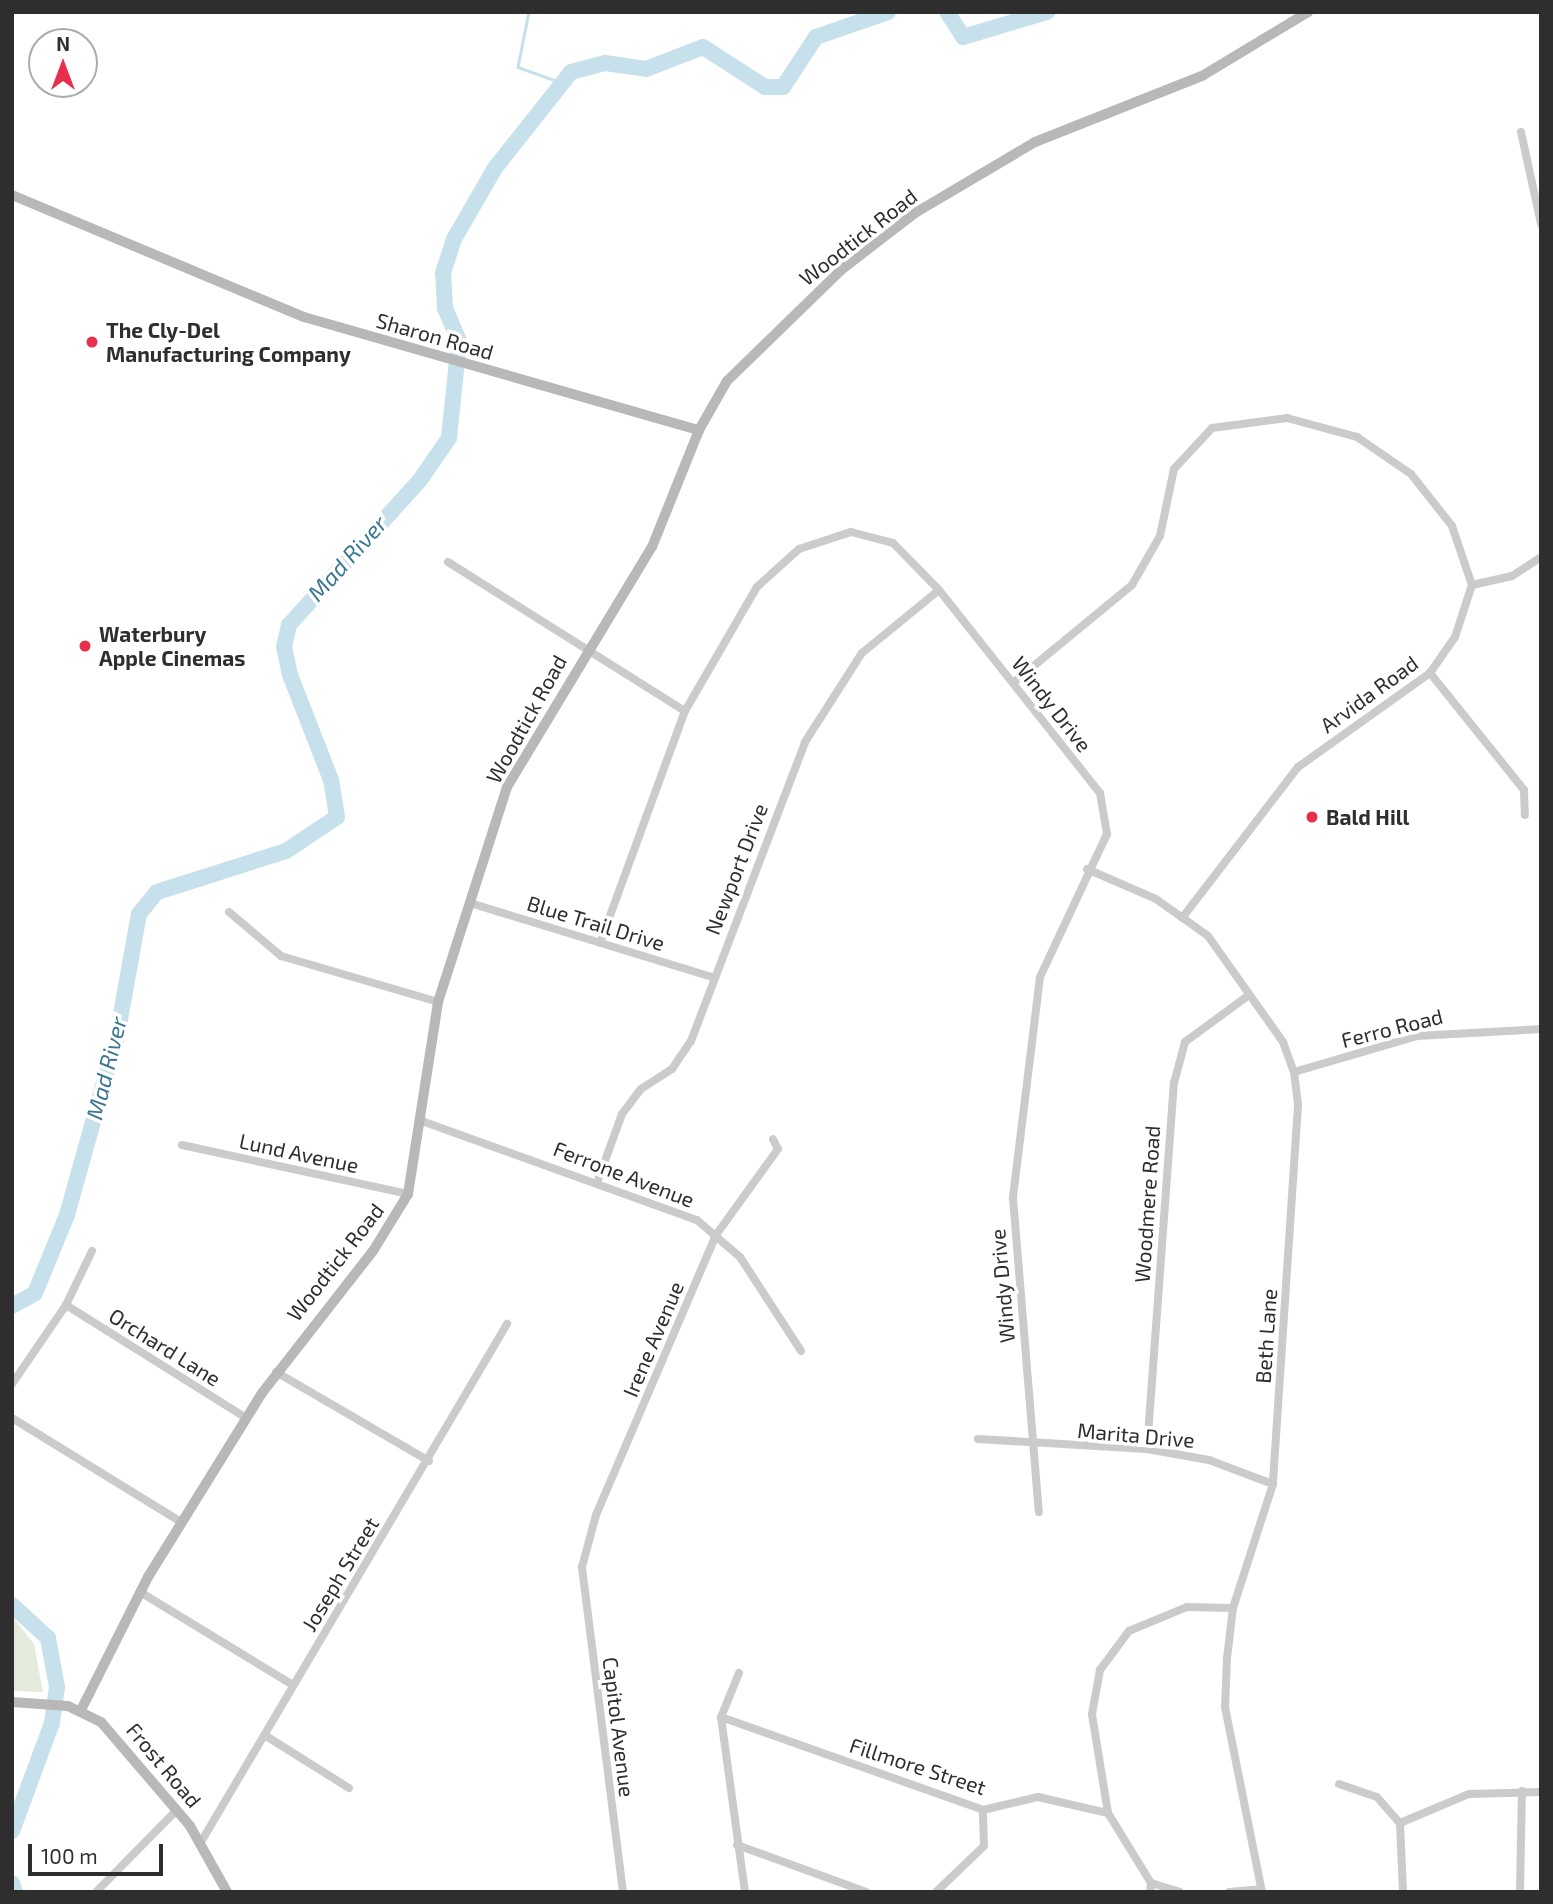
<!DOCTYPE html>
<html>
<head>
<meta charset="utf-8">
<style>
  body { margin:0 }
  #map { position:relative; width:1553px; height:1904px; overflow:hidden; background:#fff; font-family:"Exo 2",sans-serif }
  div>[style] { position:absolute }
  [style*='--x'] { left:calc(var(--x)*1px); top:calc(var(--y)*1px); width:calc(var(--w)*1px); rotate:calc(var(--a)*1deg) }
  .green>* { inset:0; background:#e5ebdb }
  .stream>* { height:2.5px; margin:-1.25px; padding:0 1.25px; transform-origin:1.25px; border-radius:1.25px; background:#c7e1ec }
  .river>* { height:16px; margin:-8px; padding:0 8px; transform-origin:8px; border-radius:8px; background:#c7e1ec }
  .street>* { height:8px; margin:-4px; padding:0 4px; transform-origin:4px; border-radius:4px; background:#cbcbcb }
  .secondary>* { height:10px; margin:-5px; padding:0 5px; transform-origin:5px; border-radius:5px; background:#b8b8b8 }
  .dots>* { width:19px; height:19px; translate:-50% -50%; box-sizing:border-box; border:4px solid #fff; border-radius:50% }
  span { translate:-50% -50%; white-space:nowrap; text-align:center; line-height:1.15; -webkit-text-stroke:7px #fff; paint-order:stroke }
  .street-label { font-size:21px; color:#2e2e2e }
  .poi-label { font-size:21px; color:#2e2e2e; font-weight:700 }
  .left { translate:0 -50%; text-align:left }
  .water-label { font-size:23px; color:#3b7791; font-style:italic }
  .frame { position:absolute; inset:0; border:14px solid #2e2e2e; pointer-events:none }
  .north { position:absolute; left:28px; top:28px; width:70px; height:70px; box-sizing:border-box; background:#fff; border:2px solid #ababab; border-radius:50%; rotate:0deg; font-size:19px; font-weight:700; line-height:28px; text-align:center; color:#2e2e2e }
  .north::after { content:''; display:block; margin:auto; width:24px; height:32px; background:#e72e4b; clip-path:polygon(50% 0,100% 100%,50% 72%,0 100%) }
  .scale { position:absolute; left:28px; top:1844px; width:135px; height:32px; box-sizing:border-box; border:4px solid #2e2e2e; border-top:0; padding-left:9px; font-size:21px; line-height:24px; white-space:nowrap; color:#2e2e2e; -webkit-text-stroke:5px #fff; paint-order:stroke }
</style>
</head>
<body>
<div id="map">
  <div class="green">
    <div style="clip-path:polygon(12px 1616px,34px 1644px,43px 1692px,12px 1691px)"></div>
  </div>
  <div class="stream">
    <div style="--x:529;--y:12;--w:56;--a:101.3"></div>
    <div style="--x:518;--y:67;--w:45;--a:19.7"></div>
  </div>
  <div class="river">
    <div style="--x:947;--y:12;--w:30;--a:57"></div>
    <div style="--x:963;--y:37;--w:88;--a:-16.6"></div>
    <div style="--x:12;--y:1306;--w:26;--a:-29"></div>
    <div style="--x:35;--y:1293;--w:84;--a:-67.7"></div>
    <div style="--x:67;--y:1215;--w:186;--a:-74.4"></div>
    <div style="--x:117;--y:1036;--w:124;--a:-79.8"></div>
    <div style="--x:139;--y:914;--w:28;--a:-51"></div>
    <div style="--x:157;--y:892;--w:135;--a:-17.6"></div>
    <div style="--x:286;--y:851;--w:61;--a:-33.7"></div>
    <div style="--x:337;--y:817;--w:37;--a:-99"></div>
    <div style="--x:331;--y:780;--w:113;--a:-111.3"></div>
    <div style="--x:290;--y:675;--w:29;--a:-102"></div>
    <div style="--x:284;--y:647;--w:23;--a:-77"></div>
    <div style="--x:289;--y:625;--w:195;--a:-47.9"></div>
    <div style="--x:420;--y:480;--w:51;--a:-55.4"></div>
    <div style="--x:449;--y:438;--w:98;--a:-84.1"></div>
    <div style="--x:459;--y:341;--w:36;--a:-113"></div>
    <div style="--x:445;--y:308;--w:35;--a:-93"></div>
    <div style="--x:443;--y:273;--w:36;--a:-72"></div>
    <div style="--x:454;--y:239;--w:82;--a:-60"></div>
    <div style="--x:495;--y:168;--w:122;--a:-51.6"></div>
    <div style="--x:571;--y:72;--w:35;--a:-15"></div>
    <div style="--x:605;--y:63;--w:41;--a:8.3"></div>
    <div style="--x:646;--y:69;--w:61;--a:-21.1"></div>
    <div style="--x:703;--y:47;--w:74;--a:32.8"></div>
    <div style="--x:765;--y:87;--w:18;--a:0"></div>
    <div style="--x:783;--y:87;--w:60;--a:-56.6"></div>
    <div style="--x:816;--y:37;--w:76;--a:-19.1"></div>
    <div style="--x:12;--y:1605;--w:49;--a:42.5"></div>
    <div style="--x:48;--y:1638;--w:50;--a:79.6"></div>
    <div style="--x:57;--y:1687;--w:36;--a:98"></div>
    <div style="--x:52;--y:1723;--w:115;--a:110.3"></div>
    <div style="--x:12;--y:1883;--w:9;--a:72"></div>
  </div>
  <div class="street">
    <div style="--x:1521;--y:132;--w:94;--a:77.7"></div>
    <div style="--x:448;--y:562;--w:280;--a:32.2"></div>
    <div style="--x:1472;--y:585;--w:41;--a:-12.7"></div>
    <div style="--x:1512;--y:576;--w:35;--a:-33"></div>
    <div style="--x:1430;--y:673;--w:150;--a:51.2"></div>
    <div style="--x:1524;--y:790;--w:25;--a:88"></div>
    <div style="--x:1013;--y:683;--w:154;--a:-39.5"></div>
    <div style="--x:1132;--y:585;--w:56;--a:-60.3"></div>
    <div style="--x:1160;--y:536;--w:68;--a:-78.2"></div>
    <div style="--x:1174;--y:469;--w:56;--a:-47.2"></div>
    <div style="--x:1212;--y:428;--w:76;--a:-7.6"></div>
    <div style="--x:1287;--y:418;--w:73;--a:15.2"></div>
    <div style="--x:1357;--y:437;--w:65;--a:34.4"></div>
    <div style="--x:1411;--y:474;--w:66;--a:51.7"></div>
    <div style="--x:1452;--y:526;--w:62;--a:71.3"></div>
    <div style="--x:1472;--y:585;--w:55;--a:108.1"></div>
    <div style="--x:1455;--y:637;--w:44;--a:124.8"></div>
    <div style="--x:1430;--y:673;--w:162;--a:144.5"></div>
    <div style="--x:1298;--y:767;--w:190;--a:127.5"></div>
    <div style="--x:1087;--y:869;--w:75;--a:23.5"></div>
    <div style="--x:1156;--y:899;--w:64;--a:35.4"></div>
    <div style="--x:1208;--y:936;--w:130;--a:54.7"></div>
    <div style="--x:1283;--y:1042;--w:32;--a:70"></div>
    <div style="--x:1294;--y:1072;--w:33;--a:83"></div>
    <div style="--x:1298;--y:1105;--w:380;--a:93.8"></div>
    <div style="--x:1273;--y:1484;--w:130;--a:107.9"></div>
    <div style="--x:1233;--y:1608;--w:50;--a:96.8"></div>
    <div style="--x:1227;--y:1658;--w:49;--a:92.3"></div>
    <div style="--x:1225;--y:1707;--w:189;--a:78.7"></div>
    <div style="--x:470;--y:903;--w:253;--a:17"></div>
    <div style="--x:229;--y:912;--w:68;--a:40.2"></div>
    <div style="--x:281;--y:956;--w:164;--a:16.3"></div>
    <div style="--x:600;--y:943;--w:247;--a:-69.9"></div>
    <div style="--x:685;--y:711;--w:143;--a:-59.9"></div>
    <div style="--x:757;--y:587;--w:57;--a:-42.1"></div>
    <div style="--x:799;--y:549;--w:55;--a:-18.1"></div>
    <div style="--x:851;--y:532;--w:43;--a:14.7"></div>
    <div style="--x:893;--y:543;--w:66;--a:45.6"></div>
    <div style="--x:939;--y:590;--w:259;--a:51.6"></div>
    <div style="--x:1100;--y:793;--w:42;--a:80.3"></div>
    <div style="--x:1107;--y:834;--w:158;--a:115.1"></div>
    <div style="--x:1040;--y:977;--w:223;--a:97"></div>
    <div style="--x:1013;--y:1198;--w:315;--a:85.3"></div>
    <div style="--x:1294;--y:1072;--w:128;--a:-16.3"></div>
    <div style="--x:1417;--y:1036;--w:124;--a:-3.2"></div>
    <div style="--x:419;--y:1120;--w:295;--a:19.8"></div>
    <div style="--x:697;--y:1220;--w:57;--a:40.7"></div>
    <div style="--x:740;--y:1257;--w:112;--a:57"></div>
    <div style="--x:182;--y:1145;--w:231;--a:12.2"></div>
    <div style="--x:598;--y:1180;--w:70;--a:-70"></div>
    <div style="--x:622;--y:1114;--w:31;--a:-53"></div>
    <div style="--x:641;--y:1089;--w:37;--a:-33"></div>
    <div style="--x:672;--y:1069;--w:34;--a:-56"></div>
    <div style="--x:691;--y:1041;--w:320;--a:-69.1"></div>
    <div style="--x:805;--y:742;--w:106;--a:-57.4"></div>
    <div style="--x:862;--y:653;--w:99;--a:-39.3"></div>
    <div style="--x:66;--y:1305;--w:213;--a:32.1"></div>
    <div style="--x:276;--y:1372;--w:177;--a:30.2"></div>
    <div style="--x:12;--y:1384;--w:96;--a:-55.6"></div>
    <div style="--x:66;--y:1305;--w:60;--a:-64.3"></div>
    <div style="--x:12;--y:1418;--w:198;--a:31.6"></div>
    <div style="--x:978;--y:1439;--w:169;--a:3.4"></div>
    <div style="--x:1147;--y:1449;--w:63;--a:10.1"></div>
    <div style="--x:1209;--y:1460;--w:68;--a:20.6"></div>
    <div style="--x:1147;--y:1449;--w:367;--a:-85.8"></div>
    <div style="--x:1174;--y:1083;--w:42;--a:-75"></div>
    <div style="--x:1185;--y:1042;--w:79;--a:-36.3"></div>
    <div style="--x:140;--y:1592;--w:179;--a:31.3"></div>
    <div style="--x:739;--y:1673;--w:48;--a:112.2"></div>
    <div style="--x:721;--y:1717;--w:177;--a:82.2"></div>
    <div style="--x:721;--y:1717;--w:278;--a:19.5"></div>
    <div style="--x:983;--y:1810;--w:57;--a:-13.3"></div>
    <div style="--x:1038;--y:1797;--w:72;--a:12.9"></div>
    <div style="--x:266;--y:1736;--w:98;--a:32.1"></div>
    <div style="--x:1339;--y:1784;--w:40;--a:18.9"></div>
    <div style="--x:1377;--y:1797;--w:35;--a:49"></div>
    <div style="--x:1400;--y:1823;--w:69;--a:87.5"></div>
    <div style="--x:1400;--y:1823;--w:75;--a:-22.8"></div>
    <div style="--x:1469;--y:1794;--w:72;--a:-1.6"></div>
    <div style="--x:201;--y:1842;--w:602;--a:-59.43"></div>
    <div style="--x:737;--y:1845;--w:137;--a:20"></div>
    <div style="--x:1151;--y:1883;--w:30;--a:17"></div>
    <div style="--x:96;--y:1892;--w:115;--a:-45.4"></div>
    <div style="--x:623;--y:1892;--w:328;--a:-97.2"></div>
    <div style="--x:582;--y:1567;--w:54;--a:-74.9"></div>
    <div style="--x:596;--y:1515;--w:305;--a:-66.8"></div>
    <div style="--x:716;--y:1235;--w:106;--a:-54.2"></div>
    <div style="--x:778;--y:1149;--w:11;--a:-117"></div>
    <div style="--x:936;--y:1892;--w:66;--a:-43.8"></div>
    <div style="--x:984;--y:1846;--w:36;--a:-92"></div>
    <div style="--x:1150;--y:1892;--w:9;--a:-84"></div>
    <div style="--x:1151;--y:1883;--w:82;--a:-121.6"></div>
    <div style="--x:1108;--y:1813;--w:100;--a:-99.2"></div>
    <div style="--x:1092;--y:1714;--w:45;--a:-79.7"></div>
    <div style="--x:1100;--y:1670;--w:49;--a:-53.4"></div>
    <div style="--x:1129;--y:1631;--w:63;--a:-22.5"></div>
    <div style="--x:1187;--y:1607;--w:46;--a:1.2"></div>
    <div style="--x:1229;--y:1892;--w:32;--a:-5"></div>
    <div style="--x:1520;--y:1892;--w:101;--a:-88.9"></div>
  </div>
  <div class="secondary">
    <div style="--x:12;--y:195;--w:316;--a:22.7"></div>
    <div style="--x:304;--y:317;--w:411;--a:16"></div>
    <div style="--x:12;--y:1702;--w:56;--a:4.1"></div>
    <div style="--x:68;--y:1706;--w:37;--a:26"></div>
    <div style="--x:101;--y:1722;--w:137;--a:49.4"></div>
    <div style="--x:190;--y:1826;--w:76;--a:60.7"></div>
    <div style="--x:81;--y:1710;--w:149;--a:-63.3"></div>
    <div style="--x:148;--y:1577;--w:216;--a:-58.2"></div>
    <div style="--x:262;--y:1393;--w:180;--a:-52"></div>
    <div style="--x:373;--y:1251;--w:67;--a:-58.4"></div>
    <div style="--x:408;--y:1194;--w:194;--a:-81.1"></div>
    <div style="--x:438;--y:1002;--w:226;--a:-72.2"></div>
    <div style="--x:507;--y:787;--w:280;--a:-58.9"></div>
    <div style="--x:652;--y:547;--w:126;--a:-68.1"></div>
    <div style="--x:699;--y:430;--w:56;--a:-60.3"></div>
    <div style="--x:727;--y:381;--w:159;--a:-44.2"></div>
    <div style="--x:841;--y:270;--w:93;--a:-37.6"></div>
    <div style="--x:915;--y:213;--w:139;--a:-30.6"></div>
    <div style="--x:1035;--y:142;--w:180;--a:-21.6"></div>
    <div style="--x:1202;--y:76;--w:124;--a:-31.1"></div>
  </div>
  <div class="dots">
    <div style="left:92px;top:342px;background:#e72e4b"></div>
    <div style="left:85px;top:646px;background:#e72e4b"></div>
    <div style="left:1312px;top:817px;background:#e72e4b"></div>
  </div>
  <div class="street-label">
    <span style="left:858px;top:237px;rotate:-38deg">Woodtick Road</span>
    <span style="left:435px;top:336px;rotate:16deg">Sharon Road</span>
    <span style="left:1369px;top:694px;rotate:-36deg">Arvida Road</span>
    <span style="left:1052px;top:704px;rotate:52deg">Windy Drive</span>
    <span style="left:526px;top:719px;rotate:-61deg">Woodtick Road</span>
    <span style="left:736px;top:869px;rotate:-69deg">Newport Drive</span>
    <span style="left:596px;top:923px;rotate:17deg">Blue Trail Drive</span>
    <span style="left:1392px;top:1028px;rotate:-14deg">Ferro Road</span>
    <span style="left:299px;top:1153px;rotate:12deg">Lund Avenue</span>
    <span style="left:624px;top:1174px;rotate:21deg">Ferrone Avenue</span>
    <span style="left:1147px;top:1204px;rotate:-86deg">Woodmere Road</span>
    <span style="left:335px;top:1262px;rotate:-52deg">Woodtick Road</span>
    <span style="left:1002px;top:1286px;rotate:-95deg">Windy Drive</span>
    <span style="left:1266px;top:1336px;rotate:-86deg">Beth Lane</span>
    <span style="left:653px;top:1339px;rotate:-67deg">Irene Avenue</span>
    <span style="left:165px;top:1347px;rotate:32deg">Orchard Lane</span>
    <span style="left:1136px;top:1435px;rotate:5deg">Marita Drive</span>
    <span style="left:340px;top:1574px;rotate:-59deg">Joseph Street</span>
    <span style="left:619px;top:1727px;rotate:83deg">Capitol Avenue</span>
    <span style="left:164px;top:1765px;rotate:50deg">Frost Road</span>
    <span style="left:918px;top:1766px;rotate:18deg">Fillmore Street</span>
  </div>
  <div class="poi-label">
    <span class="left" style="left:106px;top:342px">The Cly-Del<br>Manufacturing Company</span>
    <span class="left" style="left:99px;top:646px">Waterbury<br>Apple Cinemas</span>
    <span class="left" style="left:1326px;top:817px">Bald Hill</span>
  </div>
  <div class="water-label">
    <span style="left:347px;top:558px;rotate:-48deg">Mad River</span>
    <span style="left:106px;top:1068px;rotate:-76deg">Mad River</span>
  </div>
  <div class="frame"></div>
  <div class="north">N</div>
  <div class="scale">100 m</div>
</div>
</body>
</html>
